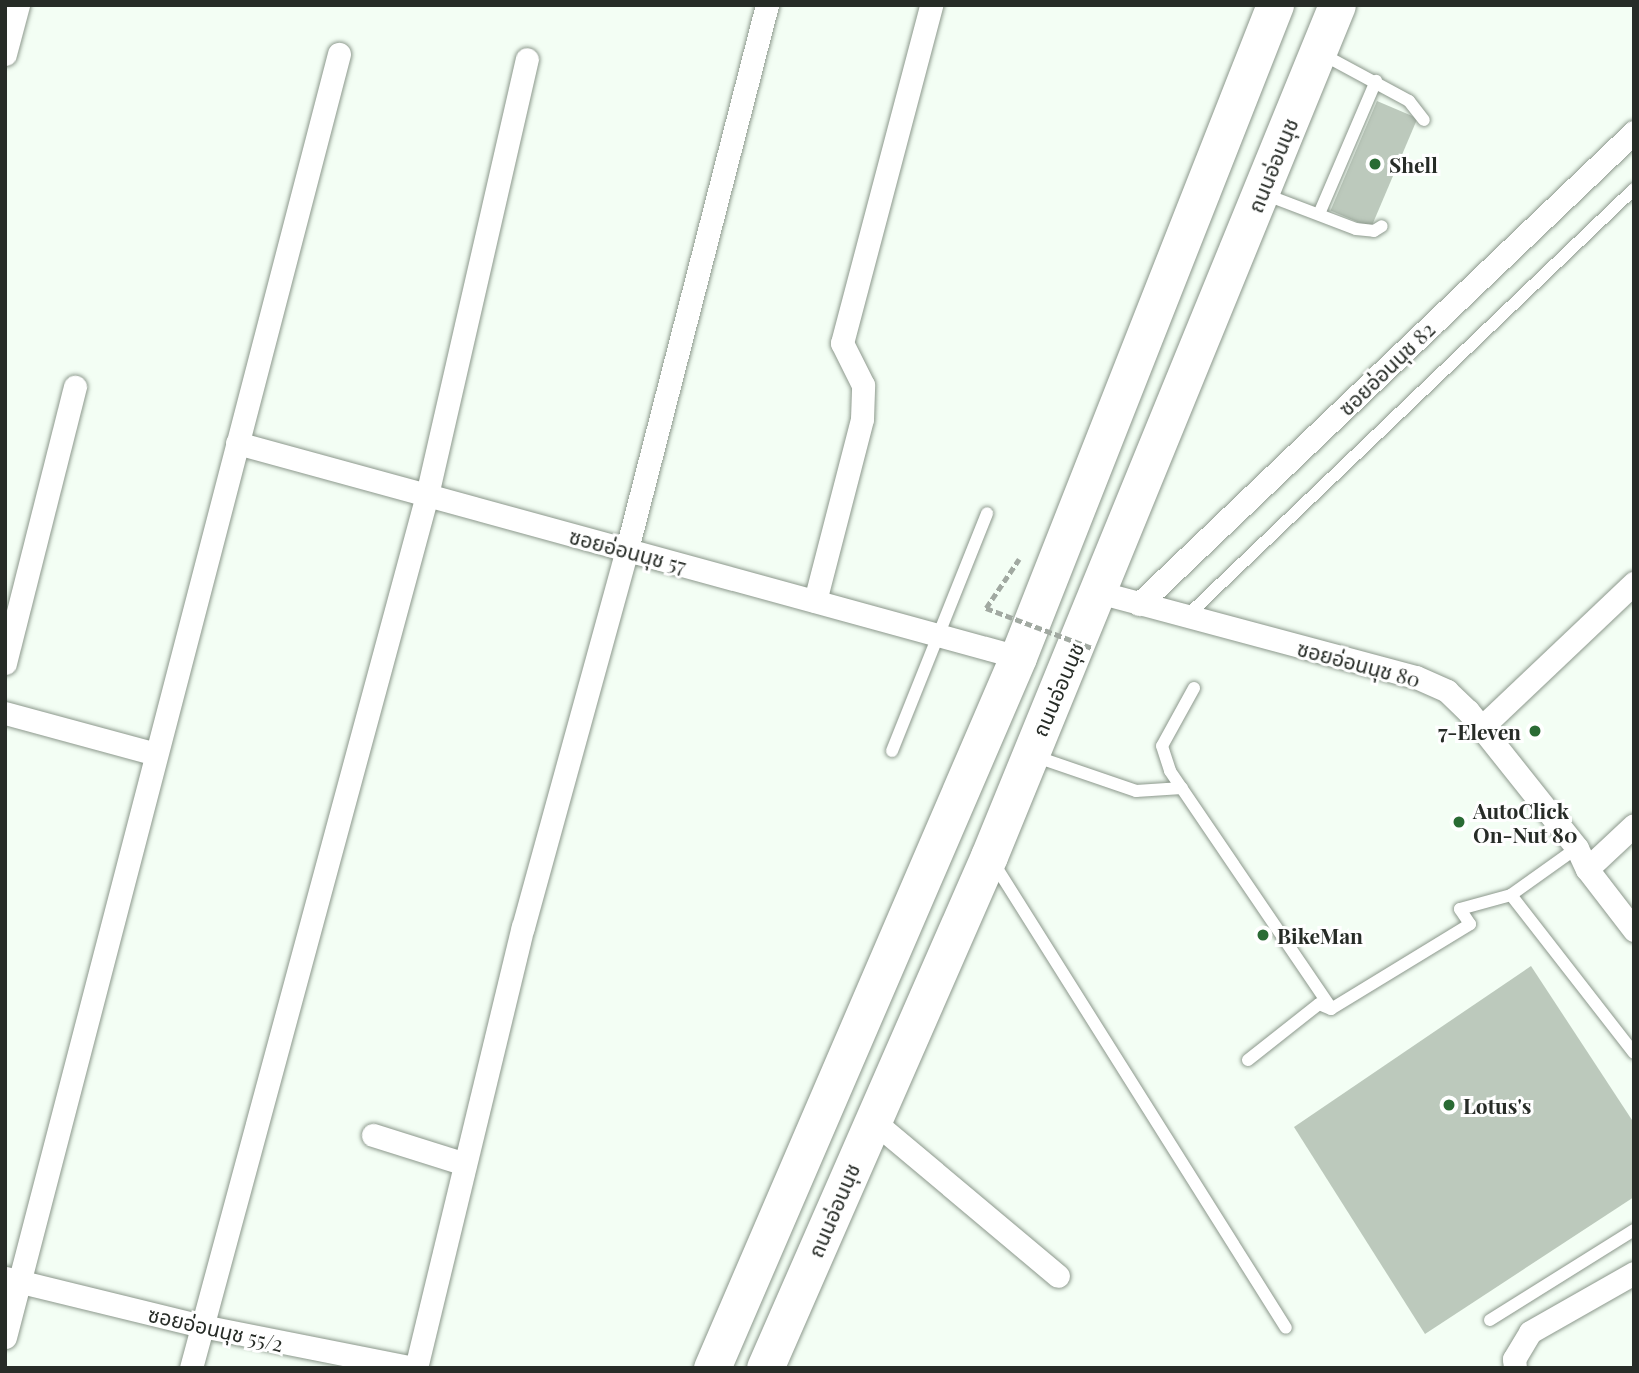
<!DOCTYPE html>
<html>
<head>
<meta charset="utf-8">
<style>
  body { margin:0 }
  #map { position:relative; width:1639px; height:1373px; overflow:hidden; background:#f3fef4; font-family:"Playfair Display","Noto Sans Thai",serif }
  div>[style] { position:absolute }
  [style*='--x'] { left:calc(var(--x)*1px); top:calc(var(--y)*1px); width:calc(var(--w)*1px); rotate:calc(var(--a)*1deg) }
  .building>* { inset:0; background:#bcc9bc; transform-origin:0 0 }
  .path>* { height:4.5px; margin-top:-2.25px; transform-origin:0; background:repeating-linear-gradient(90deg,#a1a9a1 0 7px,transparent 0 10.5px) }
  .roads { filter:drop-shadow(0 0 2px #8c988c) drop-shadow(0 0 2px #8c988c) }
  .service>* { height:12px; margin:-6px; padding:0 6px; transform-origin:6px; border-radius:6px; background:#fff }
  .minor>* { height:23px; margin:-11.5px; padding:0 11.5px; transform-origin:11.5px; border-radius:11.5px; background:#fff }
  .primary>* { height:37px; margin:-18.5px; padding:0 18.5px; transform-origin:18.5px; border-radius:18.5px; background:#fff }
  .path-bridge>* { height:4.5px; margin-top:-2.25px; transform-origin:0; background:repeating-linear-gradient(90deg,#a1a9a1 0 7px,transparent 0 10.5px) }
  .dots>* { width:19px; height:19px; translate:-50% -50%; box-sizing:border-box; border:4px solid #fff; border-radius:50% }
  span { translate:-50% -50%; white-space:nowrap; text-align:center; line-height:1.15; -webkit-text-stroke:6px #fff; paint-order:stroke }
  .poi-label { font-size:21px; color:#272c27; font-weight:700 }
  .left { translate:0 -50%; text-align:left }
  .right { translate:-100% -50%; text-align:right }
  .street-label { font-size:21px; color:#272c27 }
  .frame { position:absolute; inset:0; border:7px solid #272c27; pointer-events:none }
</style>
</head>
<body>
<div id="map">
  <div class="building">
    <div style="left:1377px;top:101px;width:44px;height:119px;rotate:23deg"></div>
    <div style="clip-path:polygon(1531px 966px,1634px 1123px,1634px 1197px,1425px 1334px,1294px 1127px)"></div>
  </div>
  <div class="path">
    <div style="--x:986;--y:608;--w:59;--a:-56"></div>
  </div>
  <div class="roads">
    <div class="service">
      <div style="--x:1322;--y:54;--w:99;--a:28.4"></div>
      <div style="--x:1409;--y:101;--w:24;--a:52"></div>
      <div style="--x:1264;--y:194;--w:98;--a:20.8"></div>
      <div style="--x:1356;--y:229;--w:18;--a:6"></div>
      <div style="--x:1374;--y:231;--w:9;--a:-32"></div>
      <div style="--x:1319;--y:214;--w:145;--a:-66.8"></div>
      <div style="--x:1187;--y:616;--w:618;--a:-43.69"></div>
      <div style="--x:1194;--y:688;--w:66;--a:118.9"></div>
      <div style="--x:1162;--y:746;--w:26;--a:72"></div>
      <div style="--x:1170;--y:771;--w:287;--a:55.8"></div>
      <div style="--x:892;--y:751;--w:256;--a:-68.2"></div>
      <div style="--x:1034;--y:756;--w:108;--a:18.9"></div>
      <div style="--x:1136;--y:791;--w:46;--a:-3.7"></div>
      <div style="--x:993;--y:862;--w:550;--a:57.84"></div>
      <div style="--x:1511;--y:895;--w:81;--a:-35.5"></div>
      <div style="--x:1248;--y:1060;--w:90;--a:-38.3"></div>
      <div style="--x:1319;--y:1004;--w:13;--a:23"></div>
      <div style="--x:1331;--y:1009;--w:163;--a:-31.4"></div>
      <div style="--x:1470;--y:924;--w:18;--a:-124"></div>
      <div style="--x:1460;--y:909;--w:53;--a:-15.4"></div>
      <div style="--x:1511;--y:895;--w:200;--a:52.1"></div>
      <div style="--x:1490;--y:1320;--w:170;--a:-32"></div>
    </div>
    <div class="minor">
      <div style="--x:5;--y:54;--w:51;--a:-75.1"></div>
      <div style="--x:237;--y:443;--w:810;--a:15.32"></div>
      <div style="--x:1098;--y:592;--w:329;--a:15"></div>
      <div style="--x:1416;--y:677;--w:34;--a:24"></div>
      <div style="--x:1447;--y:691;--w:29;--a:44"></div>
      <div style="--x:1468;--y:711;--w:175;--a:51.5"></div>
      <div style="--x:1577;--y:848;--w:23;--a:65"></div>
      <div style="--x:1587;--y:869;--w:77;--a:52.4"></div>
      <div style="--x:815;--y:601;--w:188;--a:-75.5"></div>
      <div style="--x:862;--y:419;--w:34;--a:-88"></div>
      <div style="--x:863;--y:385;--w:47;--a:-116.6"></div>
      <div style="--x:842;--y:343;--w:350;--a:-75.2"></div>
      <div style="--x:1139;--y:604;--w:684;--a:-43.64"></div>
      <div style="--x:5;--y:663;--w:285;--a:-75.8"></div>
      <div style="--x:5;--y:713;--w:156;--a:15.2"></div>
      <div style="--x:1481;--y:728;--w:211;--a:-43.5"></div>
      <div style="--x:1587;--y:869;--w:64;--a:-43.1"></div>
      <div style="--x:871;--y:1119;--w:244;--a:40"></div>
      <div style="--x:373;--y:1135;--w:96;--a:17.5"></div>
      <div style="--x:5;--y:1278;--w:203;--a:13.7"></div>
      <div style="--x:202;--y:1326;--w:216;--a:11.2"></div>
      <div style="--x:5;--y:1337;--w:1326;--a:-75.41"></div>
      <div style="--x:191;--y:1368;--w:904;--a:-74.87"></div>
      <div style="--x:427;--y:495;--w:447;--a:-77.1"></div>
      <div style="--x:416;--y:1368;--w:454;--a:-76.4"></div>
      <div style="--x:523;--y:927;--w:392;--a:-74.6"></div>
      <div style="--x:627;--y:549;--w:562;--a:-75.57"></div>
      <div style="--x:1515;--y:1368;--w:9;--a:-96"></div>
      <div style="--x:1514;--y:1359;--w:31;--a:-59"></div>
      <div style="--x:1530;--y:1332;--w:120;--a:-29.6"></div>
    </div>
    <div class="primary">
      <div style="--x:712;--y:1368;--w:774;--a:-66.71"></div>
      <div style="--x:1018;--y:657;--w:701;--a:-68.49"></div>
      <div style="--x:765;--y:1368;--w:559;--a:-66.37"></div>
      <div style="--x:989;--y:856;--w:919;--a:-67.76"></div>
    </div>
  </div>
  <div class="path-bridge">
    <div style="--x:986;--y:608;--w:113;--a:20.7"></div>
  </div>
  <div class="dots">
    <div style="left:1375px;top:164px;background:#2a6b34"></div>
    <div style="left:1535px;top:731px;background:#2a6b34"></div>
    <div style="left:1459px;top:822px;background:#2a6b34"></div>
    <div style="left:1263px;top:935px;background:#2a6b34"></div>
    <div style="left:1449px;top:1105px;background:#2a6b34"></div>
  </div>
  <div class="poi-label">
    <span class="left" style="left:1389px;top:164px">Shell</span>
    <span class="right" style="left:1521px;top:731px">7-Eleven</span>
    <span class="left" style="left:1473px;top:822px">AutoClick<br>On-Nut 80</span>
    <span class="left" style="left:1277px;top:935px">BikeMan</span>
    <span class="left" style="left:1463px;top:1105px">Lotus's</span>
  </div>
  <div class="street-label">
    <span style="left:1272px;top:165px;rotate:-68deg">ถนนอ่อนนุช</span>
    <span style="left:1386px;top:368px;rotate:-44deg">ซอยอ่อนนุช 82</span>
    <span style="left:628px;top:550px;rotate:15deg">ซอยอ่อนนุช 57</span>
    <span style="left:1359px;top:663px;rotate:15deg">ซอยอ่อนนุช 80</span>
    <span style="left:1057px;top:689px;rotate:-67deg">ถนนอ่อนนุช</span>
    <span style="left:833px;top:1210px;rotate:-67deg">ถนนอ่อนนุช</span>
    <span style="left:216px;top:1328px;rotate:13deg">ซอยอ่อนนุช 55/2</span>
  </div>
  <div class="frame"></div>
</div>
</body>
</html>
